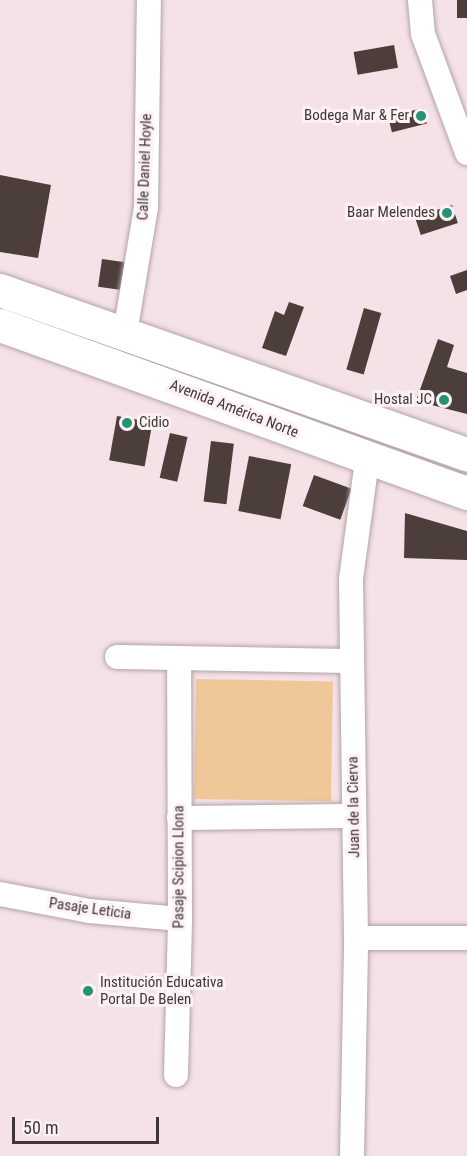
<!DOCTYPE html>
<html>
<head>
<meta charset="utf-8">
<style>
  body { margin:0 }
  #map { position:relative; width:467px; height:1156px; overflow:hidden; background:#f4e2e6; font-family:"Roboto Condensed",sans-serif }
  div>[style] { position:absolute }
  [style*='--x'] { left:calc(var(--x)*1px); top:calc(var(--y)*1px); width:calc(var(--w)*1px); rotate:calc(var(--a)*1deg) }
  .green>* { inset:0; background:#f0c799; transform-origin:0 0 }
  .building>* { inset:0; background:#4c3e3a; transform-origin:0 0 }
  .roads { filter:drop-shadow(0 0 2px #b4a3a6) drop-shadow(0 0 2px #b4a3a6) }
  .street>* { height:24px; margin:-12px; padding:0 12px; transform-origin:12px; border-radius:12px; background:#fff }
  .primary>* { height:33px; margin:-16.5px; padding:0 16.5px; transform-origin:16.5px; border-radius:16.5px; background:#fff }
  .dots>* { width:16px; height:16px; translate:-50% -50%; box-sizing:border-box; border:3px solid #fdf1f4; border-radius:50% }
  span { translate:-50% -50%; white-space:nowrap; text-align:center; line-height:1.15; -webkit-text-stroke:6px #fdf1f4; paint-order:stroke }
  .poi-label { font-size:15px; color:#3e3738 }
  .right { translate:-100% -50%; text-align:right }
  .left { translate:0 -50%; text-align:left }
  .street-label { font-size:15px; color:#3e3738 }
  .scale { position:absolute; left:12px; top:1117px; width:147px; height:27px; box-sizing:border-box; border:3px solid #3e3738; border-top:0; padding-left:8px; font-size:18px; line-height:21px; white-space:nowrap; color:#3e3738; -webkit-text-stroke:4px #fdf1f4; paint-order:stroke }
</style>
</head>
<body>
<div id="map">
  <div class="green">
    <div style="left:196px;top:679px;width:137px;height:120px;rotate:1deg"></div>
  </div>
  <div class="building">
    <div style="left:457px;top:0;width:10px;height:18px"></div>
    <div style="left:394px;top:45px;width:23px;height:41px;rotate:80deg"></div>
    <div style="left:423px;top:108px;width:16px;height:36px;rotate:76deg"></div>
    <div style="clip-path:polygon(0 175px,51px 185px,38px 258px,0 252px)"></div>
    <div style="left:452px;top:205px;width:19px;height:39px;rotate:72deg"></div>
    <div style="left:102px;top:259px;width:29px;height:28px;rotate:8deg"></div>
    <div style="clip-path:polygon(467px 270px,467px 290px,456px 294px,450px 276px)"></div>
    <div style="clip-path:polygon(289px 302px,304px 307px,286px 356px,262px 348px,275px 311px,284px 315px)"></div>
    <div style="left:364px;top:308px;width:18px;height:64px;rotate:16deg"></div>
    <div style="clip-path:polygon(438px 339px,454px 345px,447px 367px,467px 373px,467px 414px,416px 401px)"></div>
    <div style="left:117px;top:416px;width:36px;height:45px;rotate:10deg"></div>
    <div style="left:170px;top:433px;width:18px;height:46px;rotate:13deg"></div>
    <div style="left:211px;top:441px;width:23px;height:61px;rotate:7deg"></div>
    <div style="left:249px;top:456px;width:43px;height:56px;rotate:11deg"></div>
    <div style="left:314px;top:475px;width:40px;height:33px;rotate:20deg"></div>
    <div style="clip-path:polygon(405px 513px,467px 531px,467px 560px,404px 558px)"></div>
  </div>
  <div class="roads">
    <div class="street">
      <div style="--x:420;--y:0;--w:34;--a:85"></div>
      <div style="--x:423;--y:34;--w:127;--a:69.7"></div>
      <div style="--x:125;--y:333;--w:127;--a:-80.5"></div>
      <div style="--x:146;--y:208;--w:208;--a:-89.2"></div>
      <div style="--x:117;--y:657;--w:234;--a:1"></div>
      <div style="--x:179;--y:818;--w:175;--a:-0.7"></div>
      <div style="--x:0;--y:894;--w:91;--a:10.8"></div>
      <div style="--x:89;--y:911;--w:91;--a:5"></div>
      <div style="--x:356;--y:938;--w:111;--a:0"></div>
      <div style="--x:176;--y:1075;--w:156;--a:-88.5"></div>
      <div style="--x:180;--y:919;--w:261;--a:-90.2"></div>
      <div style="--x:352;--y:1156;--w:218;--a:-88.9"></div>
      <div style="--x:356;--y:938;--w:359;--a:-90.8"></div>
      <div style="--x:351;--y:579;--w:120;--a:-82.3"></div>
    </div>
    <div class="primary">
      <div style="--x:0;--y:290;--w:495;--a:19.4"></div>
      <div style="--x:0;--y:325;--w:496;--a:19.8"></div>
    </div>
  </div>
  <div class="dots">
    <div style="left:421px;top:116px;background:#249374"></div>
    <div style="left:447px;top:213px;background:#249374"></div>
    <div style="left:444px;top:400px;background:#249374"></div>
    <div style="left:127px;top:423px;background:#249374"></div>
    <div style="left:88px;top:991px;background:#249374"></div>
  </div>
  <div class="poi-label">
    <span class="right" style="left:409px;top:116px">Bodega Mar &amp; Fer</span>
    <span class="right" style="left:435px;top:213px">Baar Melendes</span>
    <span class="right" style="left:432px;top:400px">Hostal JC</span>
    <span class="left" style="left:139px;top:423px">Cidio</span>
    <span class="left" style="left:100px;top:991px">Institución Educativa<br>Portal De Belen</span>
  </div>
  <div class="street-label">
    <span style="left:145px;top:167px;rotate:-88deg">Calle Daniel Hoyle</span>
    <span style="left:234px;top:409px;rotate:21deg">Avenida América Norte</span>
    <span style="left:354px;top:807px;rotate:-91deg">Juan de la Cierva</span>
    <span style="left:179px;top:867px;rotate:-90deg">Pasaje Scipion Llona</span>
    <span style="left:90px;top:909px;rotate:8deg">Pasaje Leticia</span>
  </div>
  <div class="scale">50 m</div>
</div>
</body>
</html>
